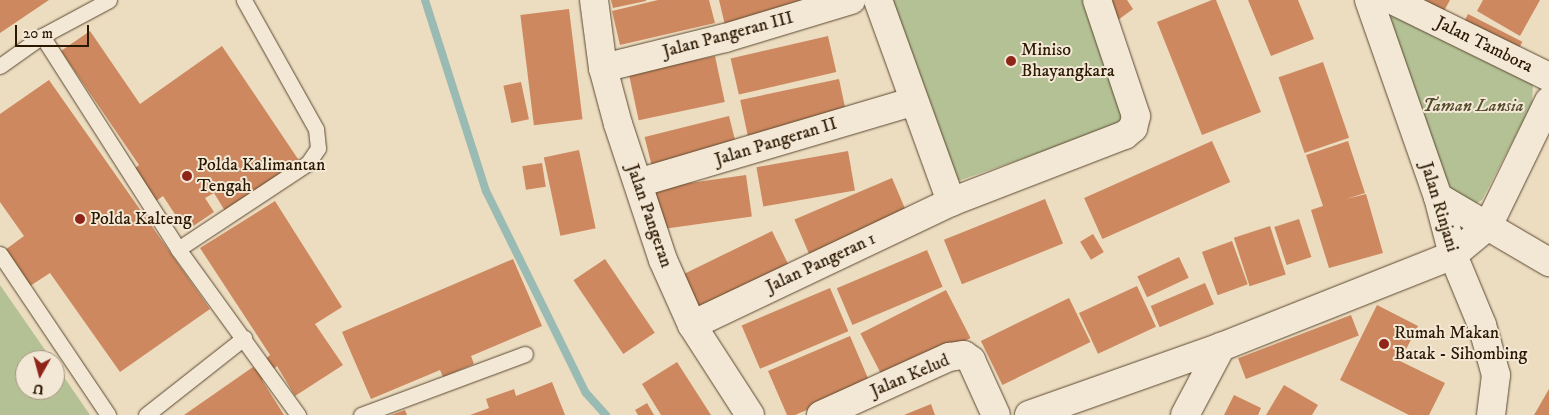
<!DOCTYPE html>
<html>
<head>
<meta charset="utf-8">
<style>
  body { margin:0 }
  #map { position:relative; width:1549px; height:415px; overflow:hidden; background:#ecdcc0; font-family:"IM FELL DW Pica",serif }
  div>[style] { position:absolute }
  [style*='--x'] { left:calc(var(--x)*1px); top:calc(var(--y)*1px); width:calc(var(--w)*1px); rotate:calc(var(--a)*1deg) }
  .green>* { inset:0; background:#b4c195 }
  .stream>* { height:8px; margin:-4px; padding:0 4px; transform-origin:4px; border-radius:4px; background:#99bbb3 }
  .building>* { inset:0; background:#cd885f; transform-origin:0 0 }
  .roads { filter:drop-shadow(0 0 1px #5b4930) drop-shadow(0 0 1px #5b4930) }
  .lane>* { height:15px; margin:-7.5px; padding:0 7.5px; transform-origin:7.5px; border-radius:7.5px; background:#f3e8d6 }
  .street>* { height:28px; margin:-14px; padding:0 14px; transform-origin:14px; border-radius:14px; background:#f3e8d6 }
  .dots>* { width:14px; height:14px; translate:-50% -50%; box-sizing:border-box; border:2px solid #f3e8d6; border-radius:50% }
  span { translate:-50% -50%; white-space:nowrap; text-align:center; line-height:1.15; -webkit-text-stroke:4px #f3e8d6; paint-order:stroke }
  .street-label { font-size:18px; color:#2b1800 }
  .poi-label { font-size:18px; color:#2b1800 }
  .left { translate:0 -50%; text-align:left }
  .park-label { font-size:18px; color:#544b2d; font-style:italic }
  .north { position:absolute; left:15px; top:350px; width:50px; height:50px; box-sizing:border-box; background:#f3e8d6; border:1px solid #a39580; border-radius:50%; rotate:187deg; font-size:14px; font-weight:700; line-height:20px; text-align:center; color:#2b1800 }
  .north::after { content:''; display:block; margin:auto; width:18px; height:22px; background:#8f2418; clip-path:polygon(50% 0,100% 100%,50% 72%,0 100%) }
  .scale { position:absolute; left:15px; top:25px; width:74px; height:22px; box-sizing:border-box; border:2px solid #2b1800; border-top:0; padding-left:6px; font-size:15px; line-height:18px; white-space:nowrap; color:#2b1800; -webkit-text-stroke:4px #f3e8d6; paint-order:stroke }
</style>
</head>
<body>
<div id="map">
  <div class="green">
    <div style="clip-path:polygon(891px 0,1088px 0,1131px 121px,955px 182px)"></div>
    <div style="clip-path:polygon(1401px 14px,1533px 83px,1532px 104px,1482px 200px,1475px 204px,1450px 193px,1388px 23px,1390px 17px)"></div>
    <div style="clip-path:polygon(0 285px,52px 360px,25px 360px,25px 390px,55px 390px,55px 364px,90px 415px,0 415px)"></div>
  </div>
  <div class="stream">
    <div style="--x:425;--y:0;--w:201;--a:72.3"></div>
    <div style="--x:486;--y:191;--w:225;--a:63.7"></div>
    <div style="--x:586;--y:393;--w:30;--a:48"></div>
  </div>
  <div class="building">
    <div style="clip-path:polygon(0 0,49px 0,0 33px)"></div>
    <div style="clip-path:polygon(611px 0,646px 0,646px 1px,613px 8px)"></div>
    <div style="clip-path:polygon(658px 0,709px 0,715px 23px,620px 45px,612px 11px)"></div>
    <div style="clip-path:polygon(719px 0,814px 0,725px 25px)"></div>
    <div style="clip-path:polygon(1113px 0,1127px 0,1133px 9px,1118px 20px,1107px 4px)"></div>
    <div style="clip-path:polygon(1212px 0,1216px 0,1261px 112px,1202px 135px,1157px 22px)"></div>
    <div style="clip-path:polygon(1248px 0,1298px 0,1314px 39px,1271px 56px)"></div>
    <div style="clip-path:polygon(1423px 0,1450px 0,1444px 11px)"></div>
    <div style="clip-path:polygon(1483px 0,1540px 0,1520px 36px,1477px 11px)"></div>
    <div style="left:569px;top:9px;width:111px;height:49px;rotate:83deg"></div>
    <div style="left:1468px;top:14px;width:61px;height:24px;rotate:27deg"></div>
    <div style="clip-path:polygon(90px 31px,140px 104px,222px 46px,300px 162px,225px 211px,214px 193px,205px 198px,214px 212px,186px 231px,163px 196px,152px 204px,130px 172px,139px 165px,61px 51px)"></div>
    <div style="left:828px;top:36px;width:37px;height:100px;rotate:77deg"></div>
    <div style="left:715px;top:56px;width:47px;height:88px;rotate:78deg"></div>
    <div style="left:1323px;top:62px;width:80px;height:47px;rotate:71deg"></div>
    <div style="left:839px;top:79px;width:43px;height:101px;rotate:78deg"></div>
    <div style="clip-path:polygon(49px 80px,210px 309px,120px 372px,50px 273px,30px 286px,5px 250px,24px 236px,0 202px,0 114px)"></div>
    <div style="left:521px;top:82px;width:38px;height:18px;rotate:78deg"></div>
    <div style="left:729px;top:116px;width:32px;height:87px;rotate:76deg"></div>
    <div style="left:1212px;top:141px;width:45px;height:140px;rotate:66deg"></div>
    <div style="clip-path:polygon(1348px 141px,1365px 193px,1346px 199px,1366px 194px,1383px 253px,1329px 268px,1311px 210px,1323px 206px,1306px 155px)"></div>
    <div style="left:579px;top:150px;width:80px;height:36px;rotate:78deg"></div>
    <div style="left:848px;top:151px;width:40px;height:93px;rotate:80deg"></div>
    <div style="left:542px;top:163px;width:24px;height:20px;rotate:81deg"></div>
    <div style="left:746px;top:175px;width:42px;height:93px;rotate:82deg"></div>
    <div style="left:892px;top:178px;width:50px;height:106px;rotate:67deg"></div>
    <div style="left:1045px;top:199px;width:48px;height:109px;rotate:68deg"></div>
    <div style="clip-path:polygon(275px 201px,342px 307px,315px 324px,343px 365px,295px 396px,277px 366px,262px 380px,284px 415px,184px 415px,253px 367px,255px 369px,270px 355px,200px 248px)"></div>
    <div style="left:1299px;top:219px;width:40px;height:26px;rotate:72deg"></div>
    <div style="left:1270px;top:226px;width:51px;height:38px;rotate:72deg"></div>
    <div style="left:772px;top:231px;width:53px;height:106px;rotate:64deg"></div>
    <div style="left:1093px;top:234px;width:21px;height:15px;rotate:59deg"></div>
    <div style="left:1232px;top:241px;width:46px;height:32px;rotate:70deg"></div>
    <div style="left:927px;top:250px;width:40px;height:98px;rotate:67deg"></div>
    <div style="left:1179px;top:257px;width:23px;height:46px;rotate:65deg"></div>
    <div style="clip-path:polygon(513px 259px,542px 326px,471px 356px,474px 364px,443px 377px,440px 370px,371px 399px,342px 332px)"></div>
    <div style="left:605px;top:259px;width:89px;height:38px;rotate:56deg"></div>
    <div style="left:1205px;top:283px;width:23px;height:59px;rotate:67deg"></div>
    <div style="left:1137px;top:286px;width:45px;height:64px;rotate:65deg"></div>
    <div style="left:830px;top:288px;width:47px;height:96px;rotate:67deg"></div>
    <div style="left:946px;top:290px;width:54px;height:96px;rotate:63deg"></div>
    <div style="left:1069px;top:298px;width:49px;height:98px;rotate:64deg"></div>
    <div style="clip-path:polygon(1377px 305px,1418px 326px,1400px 361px,1445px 383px,1429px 415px,1409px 415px,1340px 380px)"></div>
    <div style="left:1351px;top:315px;width:22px;height:121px;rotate:69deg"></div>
    <div style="clip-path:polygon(850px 336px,870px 383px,795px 415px,787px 415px,768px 371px)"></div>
    <div style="clip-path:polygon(677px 362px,711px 415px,661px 415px,642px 384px)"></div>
    <div style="clip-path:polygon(552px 382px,565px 415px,470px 415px,489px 408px,486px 399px,514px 389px,516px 396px)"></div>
    <div style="clip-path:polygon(1284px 385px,1318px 405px,1312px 415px,1266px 415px)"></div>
    <div style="clip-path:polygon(1549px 389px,1549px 415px,1534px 415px)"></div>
    <div style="clip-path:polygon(1234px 395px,1261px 408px,1258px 415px,1224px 415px)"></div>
    <div style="clip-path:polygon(647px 403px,654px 415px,638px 415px,635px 410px)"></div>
    <div style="clip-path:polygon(931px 404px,935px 415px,904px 415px)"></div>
    <div style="clip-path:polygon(405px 410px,407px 415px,391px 415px)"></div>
  </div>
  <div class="roads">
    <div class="lane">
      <div style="--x:42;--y:36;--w:76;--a:-28.2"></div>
      <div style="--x:0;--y:66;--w:52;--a:-35.5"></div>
      <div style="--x:42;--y:36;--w:253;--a:57.4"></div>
      <div style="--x:178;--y:249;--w:205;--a:54.1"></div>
      <div style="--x:178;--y:249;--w:156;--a:-33.5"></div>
      <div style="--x:308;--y:163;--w:18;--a:-56"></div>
      <div style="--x:318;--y:148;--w:19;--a:-96"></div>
      <div style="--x:316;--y:129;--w:148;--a:-119.2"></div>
      <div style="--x:0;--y:254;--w:194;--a:56.1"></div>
      <div style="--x:146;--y:415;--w:125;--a:-38.2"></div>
      <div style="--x:361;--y:415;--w:175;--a:-20.4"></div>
    </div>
    <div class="street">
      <div style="--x:594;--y:0;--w:69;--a:82.5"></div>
      <div style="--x:603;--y:68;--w:58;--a:75"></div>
      <div style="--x:618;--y:124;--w:143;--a:71.7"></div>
      <div style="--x:663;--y:260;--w:71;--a:66"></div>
      <div style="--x:692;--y:325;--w:107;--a:57.2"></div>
      <div style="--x:878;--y:0;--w:215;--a:70.1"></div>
      <div style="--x:1369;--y:0;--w:209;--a:70.7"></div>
      <div style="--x:1438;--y:197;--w:60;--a:75.5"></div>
      <div style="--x:1453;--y:255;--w:76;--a:67.5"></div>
      <div style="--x:1482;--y:325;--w:52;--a:74.4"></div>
      <div style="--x:1496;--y:375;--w:40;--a:97.1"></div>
      <div style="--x:1392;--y:0;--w:175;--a:26.1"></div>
      <div style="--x:603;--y:68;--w:126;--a:-13.8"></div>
      <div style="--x:725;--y:38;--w:132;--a:-16.8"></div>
      <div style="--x:638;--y:183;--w:288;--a:-16.5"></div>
      <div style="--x:1438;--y:197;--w:129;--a:30.4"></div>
      <div style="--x:692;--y:325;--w:287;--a:-25.4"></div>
      <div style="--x:951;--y:202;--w:186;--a:-21.1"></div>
      <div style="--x:1125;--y:135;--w:11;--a:-41"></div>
      <div style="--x:1133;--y:128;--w:12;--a:-76"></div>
      <div style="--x:1136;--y:116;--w:122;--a:-108.6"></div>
      <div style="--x:821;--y:415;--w:141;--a:-24.4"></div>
      <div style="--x:949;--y:357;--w:15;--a:-8"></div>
      <div style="--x:964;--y:355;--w:9;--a:36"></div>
      <div style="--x:971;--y:360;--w:60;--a:65.6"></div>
      <div style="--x:1029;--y:415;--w:204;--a:-19.5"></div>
      <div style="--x:1221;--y:347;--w:250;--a:-21.6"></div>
      <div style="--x:1453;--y:255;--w:45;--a:-39.6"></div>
      <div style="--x:1488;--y:226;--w:139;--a:-64"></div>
      <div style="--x:1185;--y:415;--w:77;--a:-62.1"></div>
    </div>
  </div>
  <div class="dots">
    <div style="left:1011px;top:61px;background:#8f2418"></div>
    <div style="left:187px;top:176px;background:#8f2418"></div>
    <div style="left:80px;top:219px;background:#8f2418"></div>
    <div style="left:1384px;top:344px;background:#8f2418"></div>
  </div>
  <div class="street-label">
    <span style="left:728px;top:35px;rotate:-15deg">Jalan Pangeran III</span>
    <span style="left:1484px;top:45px;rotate:26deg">Jalan Tambora</span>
    <span style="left:776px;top:142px;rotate:-17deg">Jalan Pangeran II</span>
    <span style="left:1439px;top:207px;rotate:73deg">Jalan Rinjani</span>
    <span style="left:649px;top:216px;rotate:71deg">Jalan Pangeran</span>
    <span style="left:821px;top:263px;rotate:-25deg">Jalan Pangeran 1</span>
    <span style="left:910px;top:376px;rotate:-23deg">Jalan Kelud</span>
  </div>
  <div class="poi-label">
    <span class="left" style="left:1021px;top:61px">Miniso<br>Bhayangkara</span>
    <span class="left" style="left:197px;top:176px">Polda Kalimantan<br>Tengah</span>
    <span class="left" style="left:90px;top:219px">Polda Kalteng</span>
    <span class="left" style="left:1394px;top:344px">Rumah Makan<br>Batak - Sihombing</span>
  </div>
  <div class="park-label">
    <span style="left:1473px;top:106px">Taman Lansia</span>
  </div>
  <div class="north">U</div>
  <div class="scale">20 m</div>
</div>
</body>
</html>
